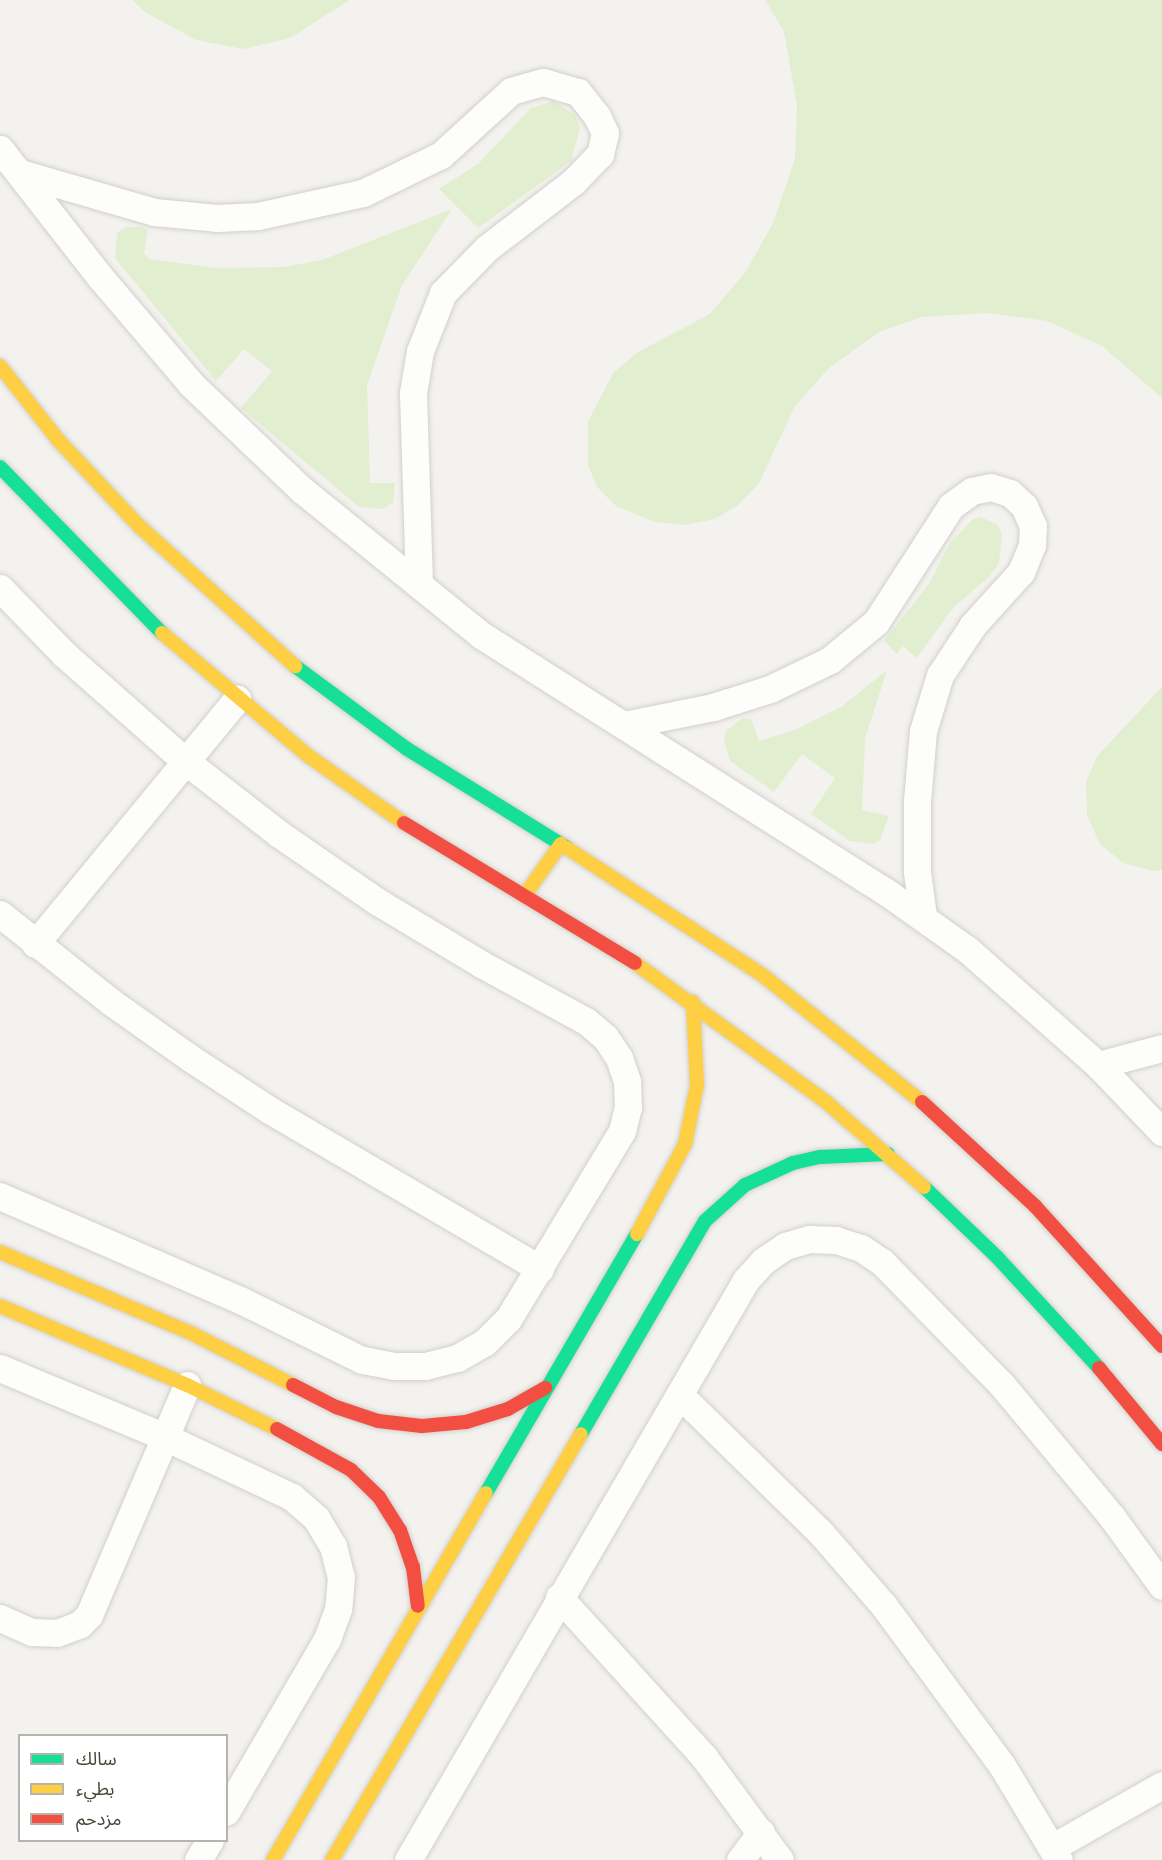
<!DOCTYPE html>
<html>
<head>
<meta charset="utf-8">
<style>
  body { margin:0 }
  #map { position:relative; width:1162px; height:1860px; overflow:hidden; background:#f4f2ee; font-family:"Varela Round","Noto Sans Arabic",sans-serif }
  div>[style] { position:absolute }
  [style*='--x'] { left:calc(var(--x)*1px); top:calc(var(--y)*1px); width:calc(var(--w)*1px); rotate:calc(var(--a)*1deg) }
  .green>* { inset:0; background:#e1eecf }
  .roads { filter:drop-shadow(0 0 2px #d2d0cb) drop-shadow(0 0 2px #d2d0cb) }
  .street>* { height:27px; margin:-13.5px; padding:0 13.5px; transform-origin:13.5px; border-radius:13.5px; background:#fdfdfc }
  .fast>* { height:14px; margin:-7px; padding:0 7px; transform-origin:7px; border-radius:7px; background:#16e098 }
  .slow>* { height:14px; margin:-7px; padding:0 7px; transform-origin:7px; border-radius:7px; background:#ffcf43 }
  .jam>* { height:14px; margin:-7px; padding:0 7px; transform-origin:7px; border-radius:7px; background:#f24e42 }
  span { translate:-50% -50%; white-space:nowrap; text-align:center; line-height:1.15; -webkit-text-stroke:4.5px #fff; paint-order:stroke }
  .legend { position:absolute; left:18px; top:1734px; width:210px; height:108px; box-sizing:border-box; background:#fff; border:2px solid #b7b4b0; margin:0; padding:8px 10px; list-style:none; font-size:18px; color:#4b4439 }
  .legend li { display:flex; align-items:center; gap:12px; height:30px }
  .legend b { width:30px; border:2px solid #b7b4b0 }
</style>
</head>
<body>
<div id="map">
  <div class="green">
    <div style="clip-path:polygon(132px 0,350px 0,290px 38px,243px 49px,196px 40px,145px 12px)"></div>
    <div style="clip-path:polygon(765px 0,1162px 0,1162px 398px,1102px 346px,1047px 321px,987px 313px,922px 317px,879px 332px,829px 368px,795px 406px,759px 483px,738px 505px,715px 519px,685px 525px,655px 522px,616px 506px,597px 487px,588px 465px,588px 421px,614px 372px,638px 352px,710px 314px,747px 270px,773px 223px,795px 159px,797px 105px,784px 32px)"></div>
    <div style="clip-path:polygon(553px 101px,575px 115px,580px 128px,571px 161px,478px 228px,439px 189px,479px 163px,531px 108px)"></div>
    <div style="clip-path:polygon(452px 209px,402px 285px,367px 385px,370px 483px,395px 483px,393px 503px,382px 509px,359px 507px,241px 408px,272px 371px,244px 349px,216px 381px,115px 258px,117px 233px,126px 227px,142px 227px,148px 230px,144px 253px,149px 259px,216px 268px,283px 267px,322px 260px)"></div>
    <div style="clip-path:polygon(981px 517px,998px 525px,1002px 535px,999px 563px,990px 576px,952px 609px,917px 658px,903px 646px,897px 654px,884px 641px,929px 584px,950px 543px,973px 519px)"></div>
    <div style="clip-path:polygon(887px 670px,865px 739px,862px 810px,889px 816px,880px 840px,872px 844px,850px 841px,811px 814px,835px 778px,802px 754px,774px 792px,730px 761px,724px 741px,726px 731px,743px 718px,751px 719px,759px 741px,795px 730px,841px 707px)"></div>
    <div style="clip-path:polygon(1162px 687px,1162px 870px,1153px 871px,1123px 863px,1100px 844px,1087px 815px,1086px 781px,1098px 755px)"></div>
  </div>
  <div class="roads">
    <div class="street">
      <div style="--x:0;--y:149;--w:162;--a:52"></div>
      <div style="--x:100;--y:277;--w:140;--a:49.6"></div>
      <div style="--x:191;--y:384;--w:153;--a:43.7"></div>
      <div style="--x:302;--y:490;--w:230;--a:39"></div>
      <div style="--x:481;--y:635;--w:478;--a:32.4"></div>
      <div style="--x:885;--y:891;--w:102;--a:35.4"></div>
      <div style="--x:968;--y:950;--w:174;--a:41.5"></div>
      <div style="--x:1098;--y:1065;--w:93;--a:46.3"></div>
      <div style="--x:20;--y:173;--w:140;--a:16.2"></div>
      <div style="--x:154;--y:212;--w:63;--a:5.4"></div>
      <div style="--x:217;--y:218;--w:41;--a:-2.8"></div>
      <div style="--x:258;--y:216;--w:107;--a:-12.4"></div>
      <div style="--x:363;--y:193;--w:87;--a:-26"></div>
      <div style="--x:441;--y:155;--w:95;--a:-42.4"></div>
      <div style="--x:511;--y:91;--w:33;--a:-16"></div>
      <div style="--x:543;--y:82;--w:36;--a:16"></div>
      <div style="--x:578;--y:92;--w:31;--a:52"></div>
      <div style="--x:597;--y:116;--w:19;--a:65"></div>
      <div style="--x:605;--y:133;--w:22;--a:103"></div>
      <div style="--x:600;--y:154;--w:39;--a:134"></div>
      <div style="--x:573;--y:182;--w:108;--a:142.5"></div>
      <div style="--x:487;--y:248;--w:63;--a:134.4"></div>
      <div style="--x:443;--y:293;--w:62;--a:111.6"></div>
      <div style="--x:420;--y:351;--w:43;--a:99.5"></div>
      <div style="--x:413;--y:393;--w:192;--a:88.2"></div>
      <div style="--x:0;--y:588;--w:92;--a:45.9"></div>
      <div style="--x:64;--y:654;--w:160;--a:41.5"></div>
      <div style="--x:184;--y:760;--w:120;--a:37.9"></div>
      <div style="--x:279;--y:834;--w:120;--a:34.5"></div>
      <div style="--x:378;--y:902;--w:120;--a:31"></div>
      <div style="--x:481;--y:964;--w:119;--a:28.5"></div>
      <div style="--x:586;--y:1021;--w:25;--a:40"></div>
      <div style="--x:605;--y:1037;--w:25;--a:56"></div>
      <div style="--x:619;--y:1058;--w:24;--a:71"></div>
      <div style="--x:627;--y:1081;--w:26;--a:88"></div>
      <div style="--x:628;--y:1107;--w:25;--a:104"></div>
      <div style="--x:622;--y:1131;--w:220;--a:121.2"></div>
      <div style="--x:508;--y:1319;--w:33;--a:135"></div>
      <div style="--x:485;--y:1342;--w:32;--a:150"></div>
      <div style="--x:457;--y:1358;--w:32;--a:166"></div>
      <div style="--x:426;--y:1366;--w:32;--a:180"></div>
      <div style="--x:394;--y:1366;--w:33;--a:-169"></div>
      <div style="--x:362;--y:1360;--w:136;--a:-153.8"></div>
      <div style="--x:240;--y:1300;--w:262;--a:-156.6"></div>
      <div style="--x:624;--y:725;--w:91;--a:-11.4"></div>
      <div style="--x:713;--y:707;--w:60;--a:-17.5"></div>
      <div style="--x:770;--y:689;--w:67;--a:-25.8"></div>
      <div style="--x:830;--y:660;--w:60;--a:-39.6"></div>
      <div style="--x:876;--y:622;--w:138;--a:-57.1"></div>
      <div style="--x:951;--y:506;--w:26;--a:-36"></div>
      <div style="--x:972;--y:491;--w:19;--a:-12"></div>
      <div style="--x:991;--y:487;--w:20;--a:18"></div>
      <div style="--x:1010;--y:493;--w:19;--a:43"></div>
      <div style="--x:1024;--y:506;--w:22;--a:66"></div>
      <div style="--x:1033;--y:526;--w:19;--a:93"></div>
      <div style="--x:1032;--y:545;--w:29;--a:112"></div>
      <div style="--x:1021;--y:572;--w:72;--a:132.2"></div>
      <div style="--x:973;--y:625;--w:60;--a:123.4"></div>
      <div style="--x:940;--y:675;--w:59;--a:106.9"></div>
      <div style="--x:923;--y:731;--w:70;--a:94.9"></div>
      <div style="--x:917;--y:801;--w:71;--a:90"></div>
      <div style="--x:917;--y:872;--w:44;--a:82.2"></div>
      <div style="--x:0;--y:914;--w:142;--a:38.4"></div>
      <div style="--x:111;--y:1002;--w:97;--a:35.3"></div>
      <div style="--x:190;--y:1058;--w:97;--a:33.2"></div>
      <div style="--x:271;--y:1111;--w:312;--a:30.4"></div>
      <div style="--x:35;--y:944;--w:318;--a:-50.5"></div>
      <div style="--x:1098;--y:1065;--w:66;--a:-14.9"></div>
      <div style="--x:0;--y:1368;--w:179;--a:22.7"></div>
      <div style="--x:165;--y:1437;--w:140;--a:25.3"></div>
      <div style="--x:292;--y:1497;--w:32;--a:41"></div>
      <div style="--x:316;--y:1518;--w:33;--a:59"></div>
      <div style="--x:333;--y:1546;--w:32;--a:76"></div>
      <div style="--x:341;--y:1577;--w:32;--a:95"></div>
      <div style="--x:338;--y:1609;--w:32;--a:110"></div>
      <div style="--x:327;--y:1639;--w:200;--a:120.3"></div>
      <div style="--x:680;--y:1395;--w:196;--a:44.4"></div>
      <div style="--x:820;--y:1532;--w:98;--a:49.1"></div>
      <div style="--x:884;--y:1606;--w:197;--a:53.5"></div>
      <div style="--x:1001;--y:1764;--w:112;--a:58.9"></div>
      <div style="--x:559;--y:1597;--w:216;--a:47.8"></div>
      <div style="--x:704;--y:1757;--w:128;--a:53.6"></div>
      <div style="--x:0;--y:1618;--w:35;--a:24"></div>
      <div style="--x:32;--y:1632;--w:25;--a:2"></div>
      <div style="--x:57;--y:1633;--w:25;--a:-21"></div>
      <div style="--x:80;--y:1624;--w:13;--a:-45"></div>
      <div style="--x:89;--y:1615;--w:250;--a:-66.9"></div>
      <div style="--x:1053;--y:1847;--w:125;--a:-29.6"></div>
      <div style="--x:198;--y:1860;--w:23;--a:-59"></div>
      <div style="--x:408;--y:1860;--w:671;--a:-59.77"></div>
      <div style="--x:746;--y:1280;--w:25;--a:-48"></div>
      <div style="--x:763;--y:1261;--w:27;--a:-34"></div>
      <div style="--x:785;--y:1246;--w:26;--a:-16"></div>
      <div style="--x:810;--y:1239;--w:26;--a:2"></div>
      <div style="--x:836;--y:1240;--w:26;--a:18"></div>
      <div style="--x:861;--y:1248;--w:25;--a:34"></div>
      <div style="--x:882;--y:1262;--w:172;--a:45.7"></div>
      <div style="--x:1002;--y:1385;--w:172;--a:50.2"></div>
      <div style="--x:1112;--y:1517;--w:85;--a:54.1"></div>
      <div style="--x:740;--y:1860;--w:35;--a:-53"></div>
    </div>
    <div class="fast">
      <div style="--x:0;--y:467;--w:232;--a:45.7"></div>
      <div style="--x:295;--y:666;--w:139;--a:36.5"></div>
      <div style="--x:407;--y:749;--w:188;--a:31.7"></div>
      <div style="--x:924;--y:1187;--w:101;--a:43.8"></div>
      <div style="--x:997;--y:1257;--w:151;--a:47.4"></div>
      <div style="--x:581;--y:1434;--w:246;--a:-59.8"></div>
      <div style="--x:705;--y:1221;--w:54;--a:-42"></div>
      <div style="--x:745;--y:1185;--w:53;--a:-24.6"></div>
      <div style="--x:793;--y:1163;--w:28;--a:-13"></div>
      <div style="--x:820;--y:1157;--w:68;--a:-2.5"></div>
      <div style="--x:486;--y:1493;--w:300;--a:-59.8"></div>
    </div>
    <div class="slow">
      <div style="--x:0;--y:366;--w:95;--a:51.8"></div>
      <div style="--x:59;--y:441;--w:117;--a:46.7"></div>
      <div style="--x:139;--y:526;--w:210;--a:41.9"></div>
      <div style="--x:162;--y:633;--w:193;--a:40"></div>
      <div style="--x:310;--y:757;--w:115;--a:35.1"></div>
      <div style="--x:567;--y:848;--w:231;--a:33"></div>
      <div style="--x:761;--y:974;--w:206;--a:38.5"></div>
      <div style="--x:524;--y:896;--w:64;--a:-54.6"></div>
      <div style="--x:635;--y:963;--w:235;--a:36"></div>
      <div style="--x:825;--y:1101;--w:131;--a:41"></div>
      <div style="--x:637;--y:1234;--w:102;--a:-61.9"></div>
      <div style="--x:685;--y:1144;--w:60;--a:-78.5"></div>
      <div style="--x:697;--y:1085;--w:83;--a:-92.8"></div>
      <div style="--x:0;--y:1252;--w:207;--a:23"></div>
      <div style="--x:191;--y:1333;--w:114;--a:27"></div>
      <div style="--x:0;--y:1306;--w:203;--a:22.9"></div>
      <div style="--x:187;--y:1385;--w:100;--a:26.1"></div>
      <div style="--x:273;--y:1860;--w:424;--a:-59.9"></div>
      <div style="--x:332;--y:1860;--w:493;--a:-59.7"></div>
    </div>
    <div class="jam">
      <div style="--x:404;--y:823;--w:270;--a:31.2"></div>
      <div style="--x:922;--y:1102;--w:154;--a:42.6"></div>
      <div style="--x:1035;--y:1206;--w:189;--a:47.8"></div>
      <div style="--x:1099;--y:1368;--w:99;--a:50.3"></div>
      <div style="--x:293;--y:1385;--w:48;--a:27.1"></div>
      <div style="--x:336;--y:1407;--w:44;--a:18.4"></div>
      <div style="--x:378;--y:1421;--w:44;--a:6.5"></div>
      <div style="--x:422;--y:1426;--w:44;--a:-5.2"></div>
      <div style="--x:466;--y:1422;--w:44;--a:-17.2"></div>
      <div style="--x:508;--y:1409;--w:43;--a:-29.6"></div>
      <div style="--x:277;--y:1429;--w:85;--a:29"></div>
      <div style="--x:351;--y:1470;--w:39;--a:44"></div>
      <div style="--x:379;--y:1497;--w:39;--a:58"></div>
      <div style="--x:400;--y:1530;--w:39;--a:71"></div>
      <div style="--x:413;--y:1567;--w:39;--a:83"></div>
    </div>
  </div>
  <ul class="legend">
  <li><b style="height:8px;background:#16e098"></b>سالك</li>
  <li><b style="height:8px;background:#ffcf43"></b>بطيء</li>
  <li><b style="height:8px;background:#f24e42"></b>مزدحم</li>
  </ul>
</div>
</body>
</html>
